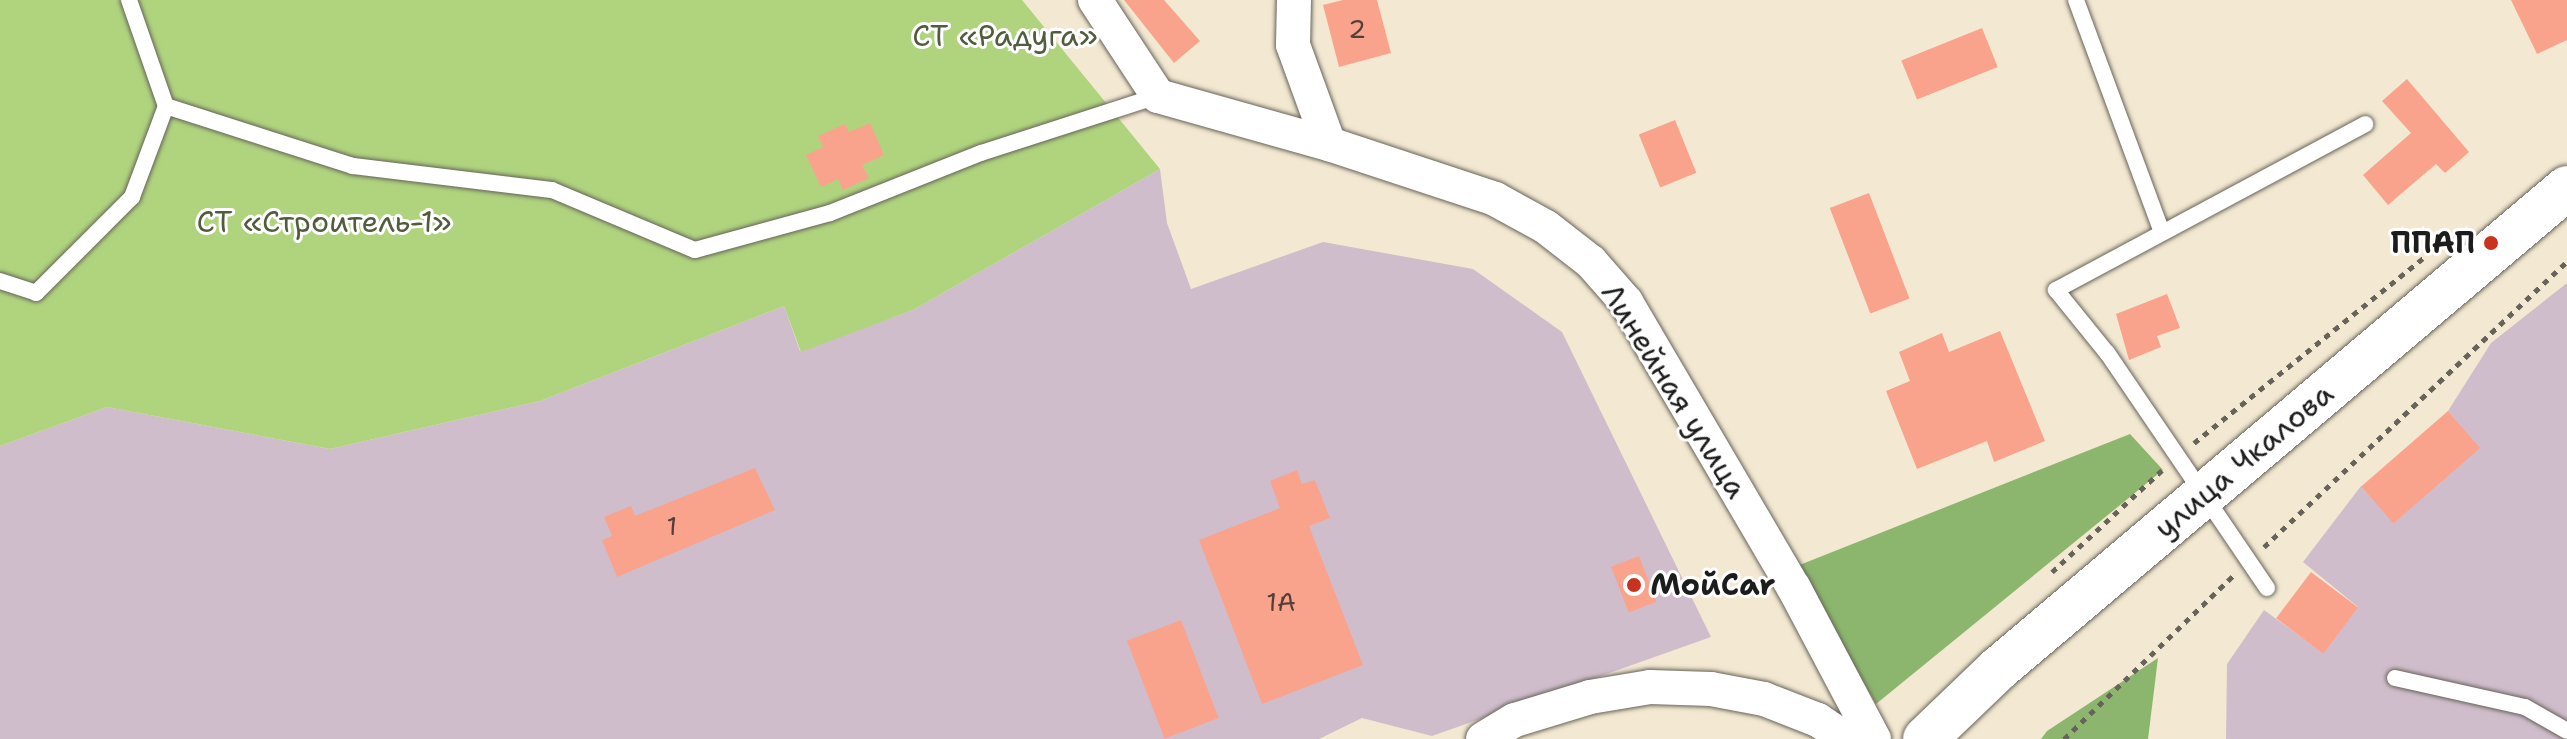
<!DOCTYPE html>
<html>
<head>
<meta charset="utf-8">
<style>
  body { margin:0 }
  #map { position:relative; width:2567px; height:739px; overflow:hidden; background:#f3e8d1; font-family:"Shantell Sans",sans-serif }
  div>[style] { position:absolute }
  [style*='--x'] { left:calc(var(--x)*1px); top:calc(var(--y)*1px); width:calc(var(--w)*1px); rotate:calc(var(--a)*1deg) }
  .industrial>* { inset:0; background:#d0bdcc }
  .green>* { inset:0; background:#b0d47e }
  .forest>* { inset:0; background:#8cb66d }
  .building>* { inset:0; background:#faa38c; transform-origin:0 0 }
  .path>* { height:5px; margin-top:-2.5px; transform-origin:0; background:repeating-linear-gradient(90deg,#67635b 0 6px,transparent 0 12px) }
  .roads { filter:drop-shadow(0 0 2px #67635b) drop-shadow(0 0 2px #67635b) }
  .lane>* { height:16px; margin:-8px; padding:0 8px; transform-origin:8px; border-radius:8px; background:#fff }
  .street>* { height:34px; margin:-17px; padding:0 17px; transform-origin:17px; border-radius:17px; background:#fff }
  .secondary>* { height:44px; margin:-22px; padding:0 22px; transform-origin:22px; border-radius:22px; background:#fff }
  .dots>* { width:22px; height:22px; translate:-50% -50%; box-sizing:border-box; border:4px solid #fff; border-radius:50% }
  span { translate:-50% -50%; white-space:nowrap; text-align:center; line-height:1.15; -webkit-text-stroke:6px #fff; paint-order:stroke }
  .number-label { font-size:26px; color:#543e38 }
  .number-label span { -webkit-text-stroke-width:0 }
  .park-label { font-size:30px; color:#505c3e }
  .poi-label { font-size:30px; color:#1c1c1c; font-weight:700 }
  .right { translate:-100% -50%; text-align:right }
  .left { translate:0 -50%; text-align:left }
  .street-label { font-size:30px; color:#1c1c1c }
</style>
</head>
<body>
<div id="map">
  <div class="industrial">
    <div style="clip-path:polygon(1160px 169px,1167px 223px,1191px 289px,1323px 242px,1473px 269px,1562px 332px,1711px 637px,1432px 736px,1362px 718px,1319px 739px,0 739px,0 446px,107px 407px,330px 449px,540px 401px,784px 306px,800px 351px,913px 310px)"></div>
    <div style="clip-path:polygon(2567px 283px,2567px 739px,2226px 739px,2227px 664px,2264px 610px,2323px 653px,2358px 607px,2303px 562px,2361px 486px,2393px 522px,2479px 448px,2448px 411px,2491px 343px)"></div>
  </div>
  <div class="green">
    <div style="clip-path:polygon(0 0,1022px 0,1160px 169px,913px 310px,801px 352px,784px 306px,540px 401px,330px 449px,107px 407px,0 446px)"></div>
  </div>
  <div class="forest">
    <div style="clip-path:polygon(2130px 434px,2163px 470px,1876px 704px,1797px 566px)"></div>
    <div style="clip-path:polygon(2158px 658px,2148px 739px,2041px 739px,2047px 731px)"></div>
  </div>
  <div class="building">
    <div style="clip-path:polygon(1124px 0,1164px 0,1200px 41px,1174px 63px)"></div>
    <div style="clip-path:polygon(1343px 0,1377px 0,1391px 53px,1339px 67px,1323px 5px)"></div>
    <div style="clip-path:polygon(2511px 0,2567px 0,2567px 40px,2537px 54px)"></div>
    <div style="left:1982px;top:28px;width:42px;height:87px;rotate:68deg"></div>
    <div style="clip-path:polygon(2407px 79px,2469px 152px,2445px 173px,2436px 164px,2388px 205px,2363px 175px,2411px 133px,2382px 101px)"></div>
    <div style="left:1675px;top:120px;width:57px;height:39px;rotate:68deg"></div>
    <div style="clip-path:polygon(870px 123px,884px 155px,862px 165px,869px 178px,843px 190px,838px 179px,821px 187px,806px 155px,823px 147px,818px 136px,845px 124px,849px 132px)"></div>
    <div style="left:1869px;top:193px;width:113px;height:42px;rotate:69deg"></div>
    <div style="clip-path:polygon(2167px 294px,2180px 328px,2157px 336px,2161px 347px,2129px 360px,2116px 314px)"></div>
    <div style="clip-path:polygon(2000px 331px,2045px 441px,1994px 462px,1987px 441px,1917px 469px,1886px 391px,1910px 381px,1899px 352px,1942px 333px,1949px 352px)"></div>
    <div style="left:2448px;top:411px;width:49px;height:115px;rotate:49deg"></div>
    <div style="clip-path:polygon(755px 468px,775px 510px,617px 577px,602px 540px,612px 536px,604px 517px,631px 506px,635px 516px)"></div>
    <div style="clip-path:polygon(1297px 470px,1302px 484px,1315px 480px,1330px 518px,1309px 526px,1363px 665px,1262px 704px,1199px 540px,1280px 508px,1270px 481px)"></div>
    <div style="left:1639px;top:556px;width:49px;height:30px;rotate:69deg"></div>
    <div style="left:2311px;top:572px;width:59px;height:58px;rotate:37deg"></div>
    <div style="left:1181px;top:620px;width:105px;height:58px;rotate:69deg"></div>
  </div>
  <div class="path">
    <div style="--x:2194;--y:443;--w:298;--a:-38.9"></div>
    <div style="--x:2264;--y:547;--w:417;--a:-43.3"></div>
    <div style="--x:2052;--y:572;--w:150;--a:-42.8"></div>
    <div style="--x:2064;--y:739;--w:235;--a:-44"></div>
  </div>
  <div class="roads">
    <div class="lane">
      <div style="--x:129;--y:0;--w:112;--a:70.8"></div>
      <div style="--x:166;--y:106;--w:196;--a:17.8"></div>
      <div style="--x:353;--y:166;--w:200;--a:6.9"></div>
      <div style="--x:552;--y:190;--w:155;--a:22.8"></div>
      <div style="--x:695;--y:250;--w:140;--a:-15.3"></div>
      <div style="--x:830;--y:213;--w:162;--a:-21.7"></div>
      <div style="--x:981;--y:153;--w:186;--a:-17.9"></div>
      <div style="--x:2076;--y:0;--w:245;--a:69.7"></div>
      <div style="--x:0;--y:281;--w:38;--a:18"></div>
      <div style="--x:36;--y:293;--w:136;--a:-45"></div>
      <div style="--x:132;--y:197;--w:97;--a:-69.5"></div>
      <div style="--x:2267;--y:588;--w:284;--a:-124.2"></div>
      <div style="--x:2107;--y:353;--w:81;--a:-129"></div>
      <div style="--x:2056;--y:290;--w:351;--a:-28.2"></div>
      <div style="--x:2395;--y:678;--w:133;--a:12.6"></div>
      <div style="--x:2525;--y:707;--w:48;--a:29.7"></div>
    </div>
    <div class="street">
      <div style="--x:1095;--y:0;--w:115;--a:56.7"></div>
      <div style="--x:1158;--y:96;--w:178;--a:15.7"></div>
      <div style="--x:1294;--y:0;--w:45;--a:91.3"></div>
      <div style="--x:1293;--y:45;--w:105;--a:70"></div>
      <div style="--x:1329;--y:144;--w:175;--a:18.3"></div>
      <div style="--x:1495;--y:199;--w:58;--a:28.8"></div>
      <div style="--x:1546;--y:227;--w:57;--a:37.9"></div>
      <div style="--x:1591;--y:262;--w:53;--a:48.8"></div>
      <div style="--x:1626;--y:302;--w:332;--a:59.6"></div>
      <div style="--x:1794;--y:588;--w:171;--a:62.1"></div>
      <div style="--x:1483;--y:739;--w:37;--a:-31"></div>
      <div style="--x:1515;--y:720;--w:78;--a:-17"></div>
      <div style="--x:1590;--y:697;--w:61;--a:-9.5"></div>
      <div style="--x:1650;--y:687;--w:61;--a:1.9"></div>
      <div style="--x:1711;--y:689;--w:54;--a:10.7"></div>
      <div style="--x:1764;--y:699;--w:58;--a:21.3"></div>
      <div style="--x:1818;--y:720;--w:34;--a:34"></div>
    </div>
    <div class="secondary">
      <div style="--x:1925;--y:739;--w:101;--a:-43.8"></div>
      <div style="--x:1998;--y:669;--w:745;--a:-40.21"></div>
    </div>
  </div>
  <div class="dots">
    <div style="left:2491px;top:243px;background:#c8321e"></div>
    <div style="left:1634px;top:585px;background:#c8321e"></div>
  </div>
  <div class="number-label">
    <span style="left:1357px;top:29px">2</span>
    <span style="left:672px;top:526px">1</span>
    <span style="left:1281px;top:602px">1А</span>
  </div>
  <div class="park-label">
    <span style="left:1005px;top:36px">СТ «Радуга»</span>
    <span style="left:324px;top:222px">СТ «Строитель-1»</span>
  </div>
  <div class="poi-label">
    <span class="right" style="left:2475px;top:243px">ППАП</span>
    <span class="left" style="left:1650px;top:585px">МойCar</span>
  </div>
  <div class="street-label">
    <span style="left:1674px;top:391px;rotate:58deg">Линейная улица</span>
    <span style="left:2244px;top:461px;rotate:-40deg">улица Чкалова</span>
  </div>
</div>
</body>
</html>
